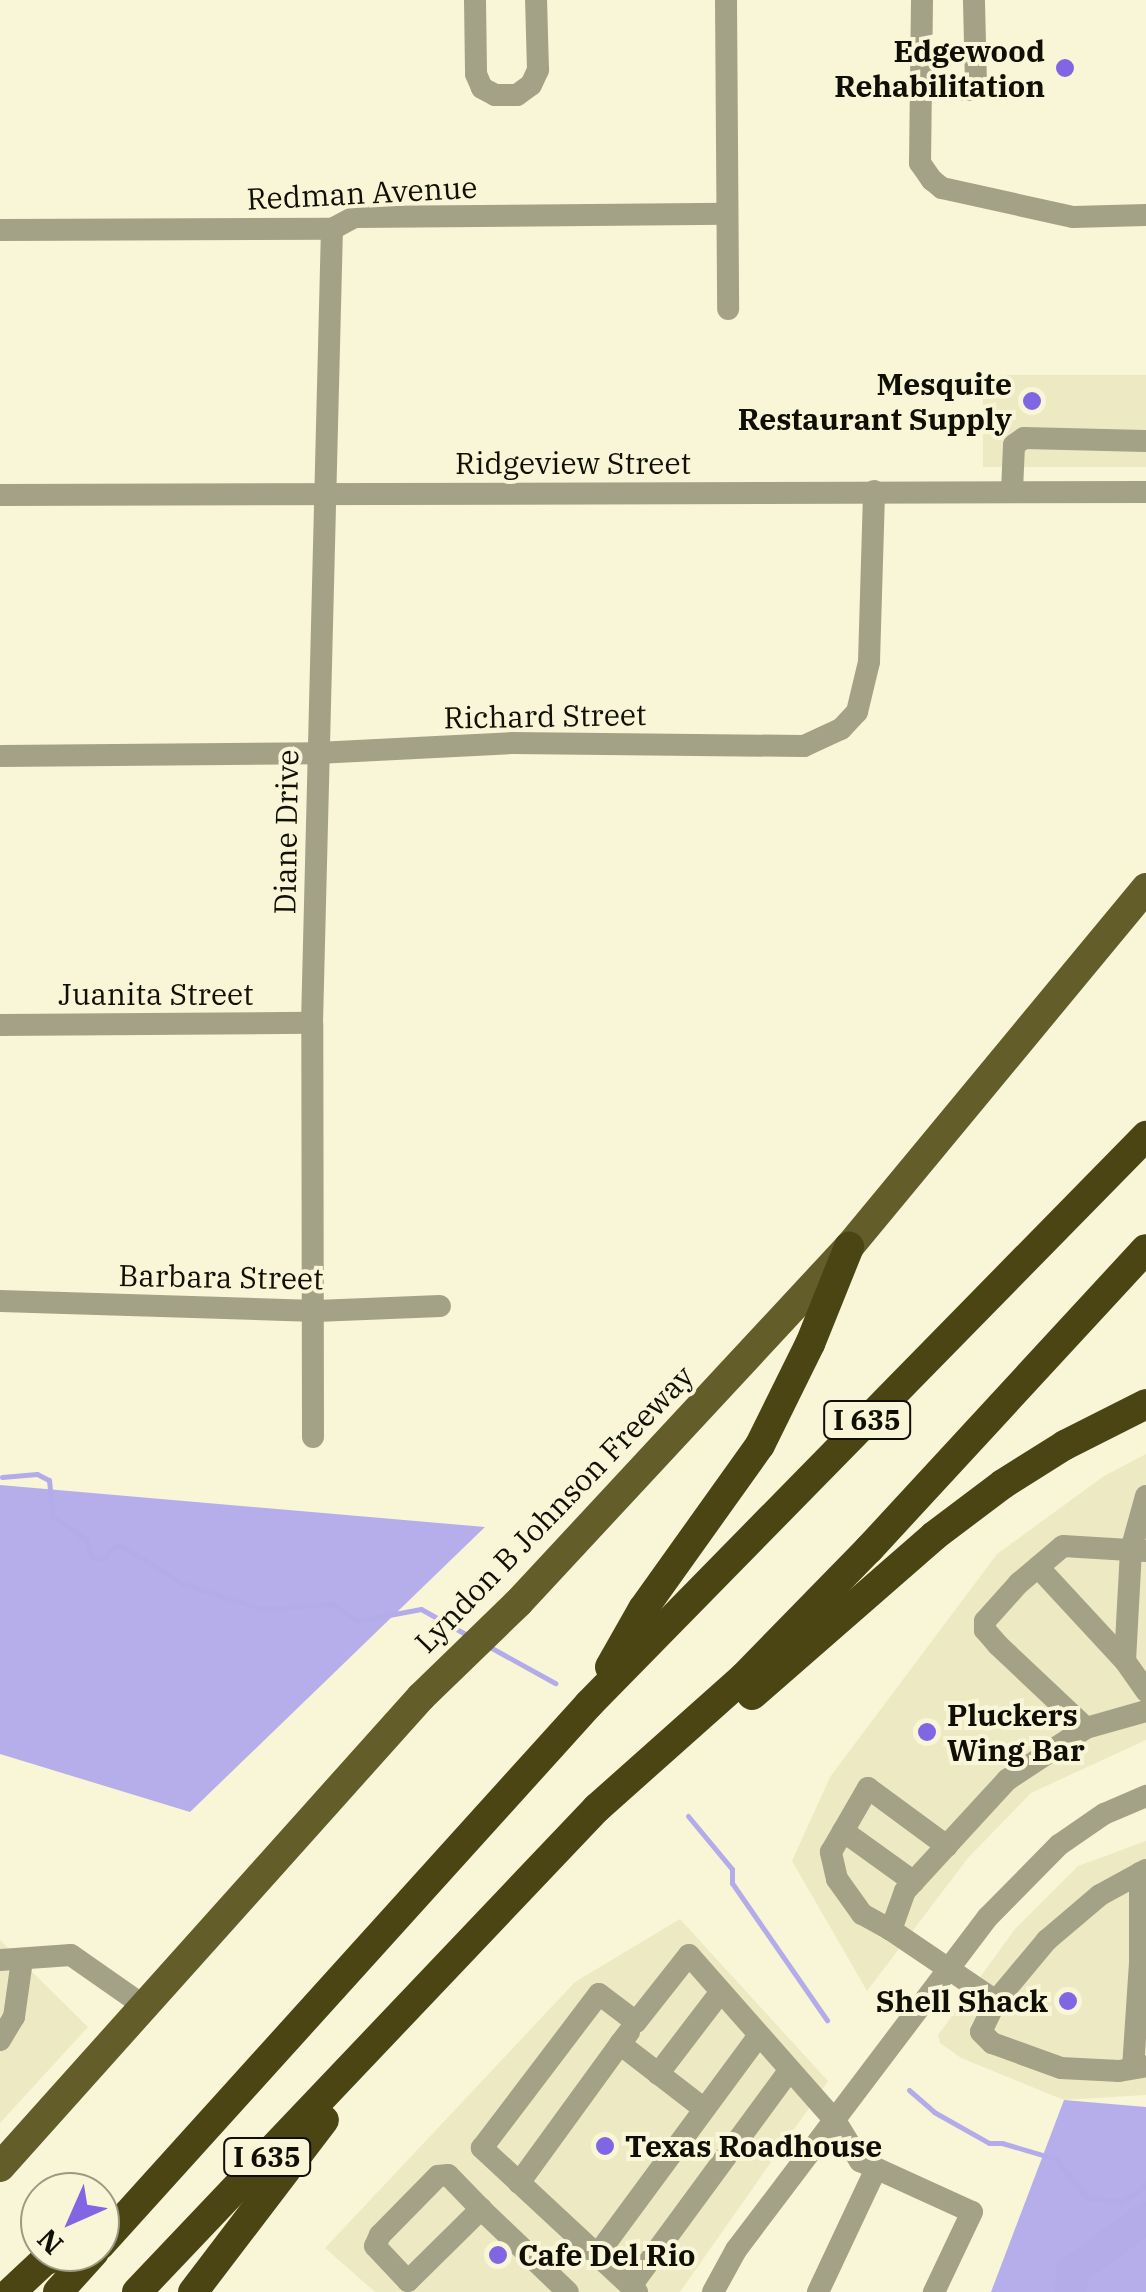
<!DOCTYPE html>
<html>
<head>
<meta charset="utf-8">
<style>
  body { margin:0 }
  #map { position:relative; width:1146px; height:2292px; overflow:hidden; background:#f9f6d7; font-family:"IBM Plex Serif",serif }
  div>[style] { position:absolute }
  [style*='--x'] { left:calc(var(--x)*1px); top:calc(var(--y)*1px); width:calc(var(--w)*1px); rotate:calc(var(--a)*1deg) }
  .built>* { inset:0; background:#edeac3; transform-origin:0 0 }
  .forest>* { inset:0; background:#b5aeeb }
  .stream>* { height:5px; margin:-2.5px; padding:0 2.5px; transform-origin:2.5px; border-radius:2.5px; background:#b3ace9 }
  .river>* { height:32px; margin:-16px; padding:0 16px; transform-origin:16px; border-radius:16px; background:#b3ace9 }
  .minor>* { height:22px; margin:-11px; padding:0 11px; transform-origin:11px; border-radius:11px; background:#a4a286 }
  .major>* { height:30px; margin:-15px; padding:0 15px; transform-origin:15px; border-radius:15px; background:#635e29 }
  .highway>* { height:30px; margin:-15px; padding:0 15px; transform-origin:15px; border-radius:15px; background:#4a4513 }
  .dots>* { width:28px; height:28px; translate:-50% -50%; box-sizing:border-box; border:5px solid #f9f6d7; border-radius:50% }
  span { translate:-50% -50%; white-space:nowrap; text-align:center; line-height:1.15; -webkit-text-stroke:8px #f9f6d7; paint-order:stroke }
  .shield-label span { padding:2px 8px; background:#f9f6d7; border:2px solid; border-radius:8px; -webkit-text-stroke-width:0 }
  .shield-label { font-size:28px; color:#100f05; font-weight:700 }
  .poi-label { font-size:30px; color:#100f05; font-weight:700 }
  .right { translate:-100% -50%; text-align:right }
  .left { translate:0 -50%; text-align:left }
  .street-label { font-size:30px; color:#100f05 }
  .north { position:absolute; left:20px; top:2172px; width:100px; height:100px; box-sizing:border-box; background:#f9f6d7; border:2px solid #9c9a83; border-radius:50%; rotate:225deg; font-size:28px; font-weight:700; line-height:40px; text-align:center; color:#100f05 }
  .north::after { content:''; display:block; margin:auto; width:35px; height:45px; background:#8066e2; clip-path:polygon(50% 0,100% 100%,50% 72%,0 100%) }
</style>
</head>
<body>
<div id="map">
  <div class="built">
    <div style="left:983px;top:375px;width:163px;height:92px"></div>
    <div style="clip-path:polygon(1146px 1454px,1146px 1740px,1031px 1793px,968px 1858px,867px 1991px,792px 1861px,830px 1777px,997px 1554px,1104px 1476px)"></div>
    <div style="clip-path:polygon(1146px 1841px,1146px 2095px,1064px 2100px,961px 2058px,940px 2043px,938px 2035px,1015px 1929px,1078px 1866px)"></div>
    <div style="clip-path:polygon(680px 1919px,828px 2081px,680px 2292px,375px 2292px,325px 2248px,575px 1982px)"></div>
    <div style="clip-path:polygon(0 1940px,88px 2027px,0 2123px)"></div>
  </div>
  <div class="forest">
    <div style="clip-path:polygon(0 1485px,485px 1527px,190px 1812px,0 1754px)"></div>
    <div style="clip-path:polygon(1064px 2100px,1146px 2107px,1146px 2292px,991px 2292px)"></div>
  </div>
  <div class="stream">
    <div style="--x:2;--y:1477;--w:35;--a:-5"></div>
    <div style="--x:37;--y:1474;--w:13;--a:27"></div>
    <div style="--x:49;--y:1480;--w:36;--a:84"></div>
    <div style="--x:53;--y:1516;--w:41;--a:36"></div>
    <div style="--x:86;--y:1540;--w:18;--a:71"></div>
    <div style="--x:92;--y:1557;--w:11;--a:15"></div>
    <div style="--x:103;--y:1560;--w:16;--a:-52"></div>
    <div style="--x:113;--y:1547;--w:9;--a:-6"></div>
    <div style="--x:122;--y:1546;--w:72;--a:31.9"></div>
    <div style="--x:183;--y:1584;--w:84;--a:17.4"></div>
    <div style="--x:263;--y:1609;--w:69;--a:-4.1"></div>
    <div style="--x:332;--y:1604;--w:30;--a:34"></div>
    <div style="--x:357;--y:1621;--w:65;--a:-10.6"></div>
    <div style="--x:421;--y:1609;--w:55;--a:29.4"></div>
    <div style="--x:488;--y:1646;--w:77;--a:28.9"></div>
    <div style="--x:688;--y:1816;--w:69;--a:50.3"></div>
    <div style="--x:732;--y:1869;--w:14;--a:90"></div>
    <div style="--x:732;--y:1883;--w:167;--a:55.3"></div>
    <div style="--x:909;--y:2090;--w:33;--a:41"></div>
    <div style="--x:934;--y:2112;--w:63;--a:29.4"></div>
    <div style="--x:989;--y:2143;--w:13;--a:0"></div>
    <div style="--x:1002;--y:2143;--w:56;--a:16.5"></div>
    <div style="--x:1056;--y:2159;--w:50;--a:51.5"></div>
    <div style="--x:1087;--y:2198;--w:36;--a:5"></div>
    <div style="--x:1123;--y:2201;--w:28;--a:-35"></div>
  </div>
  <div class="river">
    <div style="--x:1071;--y:2292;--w:20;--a:-87"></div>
    <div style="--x:1072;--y:2272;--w:92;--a:-36.1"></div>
  </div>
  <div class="minor">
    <div style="--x:475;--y:0;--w:74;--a:89.2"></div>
    <div style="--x:476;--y:74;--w:15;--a:67"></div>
    <div style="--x:482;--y:88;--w:15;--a:28"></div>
    <div style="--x:495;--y:95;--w:22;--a:0"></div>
    <div style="--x:517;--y:95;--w:17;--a:-36"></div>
    <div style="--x:531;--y:85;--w:17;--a:-65"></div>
    <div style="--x:538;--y:70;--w:70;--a:-91.6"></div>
    <div style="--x:726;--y:0;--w:309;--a:89.6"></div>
    <div style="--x:922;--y:0;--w:163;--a:90.7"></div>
    <div style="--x:920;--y:163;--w:21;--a:55"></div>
    <div style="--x:932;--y:180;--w:13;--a:39"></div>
    <div style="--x:942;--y:188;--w:134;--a:12.5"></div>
    <div style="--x:1073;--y:217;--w:73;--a:-1.6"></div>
    <div style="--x:921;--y:90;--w:47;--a:0"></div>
    <div style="--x:968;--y:90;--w:10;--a:-37"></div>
    <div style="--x:976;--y:84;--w:84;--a:-91.4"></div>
    <div style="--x:0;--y:230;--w:332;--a:-0.2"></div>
    <div style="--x:332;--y:229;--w:26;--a:-28"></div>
    <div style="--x:355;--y:217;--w:372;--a:-0.5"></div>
    <div style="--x:1012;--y:491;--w:46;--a:-87.5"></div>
    <div style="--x:1014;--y:445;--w:12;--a:-35"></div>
    <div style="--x:1024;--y:438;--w:122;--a:1.4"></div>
    <div style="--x:0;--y:495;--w:1146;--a:-0.15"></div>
    <div style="--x:0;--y:756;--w:317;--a:-0.5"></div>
    <div style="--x:317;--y:753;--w:195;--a:-2.9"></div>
    <div style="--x:512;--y:743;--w:292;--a:0.6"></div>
    <div style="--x:804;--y:746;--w:41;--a:-24.7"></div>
    <div style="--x:841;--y:729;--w:23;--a:-47"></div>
    <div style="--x:857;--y:712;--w:51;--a:-76.5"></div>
    <div style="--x:869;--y:662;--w:171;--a:-88.3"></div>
    <div style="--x:0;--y:1025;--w:312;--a:-0.4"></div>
    <div style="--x:0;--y:1301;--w:316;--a:1.8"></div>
    <div style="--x:316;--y:1311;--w:124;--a:-2.3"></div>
    <div style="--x:313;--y:1437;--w:414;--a:-90.1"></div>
    <div style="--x:312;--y:1023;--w:794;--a:-88.56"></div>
    <div style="--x:1146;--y:1496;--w:56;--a:105.5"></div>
    <div style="--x:1131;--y:1550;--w:111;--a:93.1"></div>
    <div style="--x:1125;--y:1661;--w:37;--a:55"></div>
    <div style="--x:1038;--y:1567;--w:128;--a:47.2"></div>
    <div style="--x:1086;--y:1728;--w:62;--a:-15.8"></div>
    <div style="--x:843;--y:1831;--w:87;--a:35.7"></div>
    <div style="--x:1146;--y:1870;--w:52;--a:151.5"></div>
    <div style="--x:1100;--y:1895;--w:70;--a:139.7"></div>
    <div style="--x:1047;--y:1940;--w:80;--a:129.9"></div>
    <div style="--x:996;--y:2001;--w:34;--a:116"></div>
    <div style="--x:981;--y:2032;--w:16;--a:45"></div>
    <div style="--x:992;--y:2043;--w:73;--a:19.9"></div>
    <div style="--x:1061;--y:2068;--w:58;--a:3"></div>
    <div style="--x:1119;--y:2071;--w:27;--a:-10"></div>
    <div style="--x:891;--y:1930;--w:33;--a:-151"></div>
    <div style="--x:862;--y:1914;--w:43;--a:-125.5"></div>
    <div style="--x:837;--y:1879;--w:28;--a:-103"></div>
    <div style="--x:831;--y:1852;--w:74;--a:-60"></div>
    <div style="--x:868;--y:1788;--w:98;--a:36.3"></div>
    <div style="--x:0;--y:1960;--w:71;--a:-4"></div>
    <div style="--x:71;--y:1955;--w:89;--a:34.9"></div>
    <div style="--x:996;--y:2001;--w:127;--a:-145.9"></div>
    <div style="--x:891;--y:1930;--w:41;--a:-70.3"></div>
    <div style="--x:905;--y:1891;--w:151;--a:-47.4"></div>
    <div style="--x:1007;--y:1780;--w:95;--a:-33.4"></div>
    <div style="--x:1086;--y:1728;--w:121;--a:-136.7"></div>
    <div style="--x:998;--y:1645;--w:20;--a:-131"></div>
    <div style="--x:985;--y:1630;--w:9;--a:-90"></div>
    <div style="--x:985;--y:1621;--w:51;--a:-48.2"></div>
    <div style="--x:1019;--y:1583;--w:57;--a:-40.1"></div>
    <div style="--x:1063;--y:1546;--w:83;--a:3.4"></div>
    <div style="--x:629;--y:2032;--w:15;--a:127"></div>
    <div style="--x:620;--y:2044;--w:106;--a:37.7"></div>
    <div style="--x:0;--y:2040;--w:27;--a:-59"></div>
    <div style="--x:14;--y:2017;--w:58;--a:-82"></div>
    <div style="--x:1133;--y:2068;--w:105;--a:-86.2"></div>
    <div style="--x:1140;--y:1963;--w:90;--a:-90"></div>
    <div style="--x:658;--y:2074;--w:102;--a:-52.6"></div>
    <div style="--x:519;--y:2183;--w:172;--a:-54"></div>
    <div style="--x:481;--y:2209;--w:47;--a:-134.1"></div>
    <div style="--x:448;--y:2175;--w:10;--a:174"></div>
    <div style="--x:438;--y:2176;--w:83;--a:134.5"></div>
    <div style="--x:380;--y:2235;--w:12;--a:114"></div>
    <div style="--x:375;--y:2246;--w:48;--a:46.7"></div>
    <div style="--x:408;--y:2281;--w:103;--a:-44.6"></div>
    <div style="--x:481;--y:2209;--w:120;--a:43.7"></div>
    <div style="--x:597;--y:2255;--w:271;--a:-53.6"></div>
    <div style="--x:631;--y:2286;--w:267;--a:-53.7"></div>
    <div style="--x:637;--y:2292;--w:212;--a:-137.1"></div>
    <div style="--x:482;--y:2148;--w:193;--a:-52.8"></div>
    <div style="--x:599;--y:1994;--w:46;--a:37.1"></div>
    <div style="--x:636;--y:2022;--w:85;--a:-51.7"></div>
    <div style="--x:689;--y:1955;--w:222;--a:48.6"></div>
    <div style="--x:836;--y:2122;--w:46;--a:58.4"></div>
    <div style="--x:860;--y:2161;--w:123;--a:24.5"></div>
    <div style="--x:972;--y:2212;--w:89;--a:115.4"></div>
    <div style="--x:713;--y:2292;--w:48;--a:-61.3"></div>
    <div style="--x:736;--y:2250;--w:418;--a:-52.9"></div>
    <div style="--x:988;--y:1917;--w:101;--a:-45.4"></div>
    <div style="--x:1059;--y:1845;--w:55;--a:-34.6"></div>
    <div style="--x:1104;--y:1814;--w:46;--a:-23.2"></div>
    <div style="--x:818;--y:2292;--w:136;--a:-64.8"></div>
  </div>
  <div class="major">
    <div style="--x:0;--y:2167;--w:631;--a:-48.15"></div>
    <div style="--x:421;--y:1697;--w:136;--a:-44.1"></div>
    <div style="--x:519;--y:1602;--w:485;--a:-47.1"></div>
    <div style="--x:849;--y:1247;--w:466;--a:-50.4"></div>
  </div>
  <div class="highway">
    <div style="--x:610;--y:1667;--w:67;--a:-60.4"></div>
    <div style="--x:643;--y:1609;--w:201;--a:-54.5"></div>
    <div style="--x:760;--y:1445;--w:113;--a:-63.7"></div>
    <div style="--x:810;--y:1344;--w:105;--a:-68.1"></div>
    <div style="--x:752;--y:1695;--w:242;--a:-41.1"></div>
    <div style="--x:934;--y:1536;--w:86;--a:-37"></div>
    <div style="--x:1003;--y:1484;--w:73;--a:-32.2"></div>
    <div style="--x:1065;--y:1445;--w:91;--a:-26.8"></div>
    <div style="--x:100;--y:2245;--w:729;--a:-47.89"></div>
    <div style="--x:589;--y:1704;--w:796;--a:-45.56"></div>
    <div style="--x:11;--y:2292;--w:45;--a:-43.2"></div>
    <div style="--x:44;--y:2261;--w:27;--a:-20"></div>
    <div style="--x:58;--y:2292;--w:54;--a:-48"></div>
    <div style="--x:137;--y:2292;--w:668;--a:-46.46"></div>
    <div style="--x:597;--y:1808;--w:197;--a:-41.7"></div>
    <div style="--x:744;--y:1677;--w:179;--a:-45.7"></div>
    <div style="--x:869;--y:1549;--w:408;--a:-47.3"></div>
    <div style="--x:193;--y:2292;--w:216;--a:-52.7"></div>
  </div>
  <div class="dots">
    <div style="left:1065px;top:68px;background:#8066e2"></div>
    <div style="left:1032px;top:401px;background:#8066e2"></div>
    <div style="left:927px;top:1732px;background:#8066e2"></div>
    <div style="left:1068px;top:2001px;background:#8066e2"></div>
    <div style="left:605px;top:2146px;background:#8066e2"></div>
    <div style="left:498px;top:2255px;background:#8066e2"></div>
  </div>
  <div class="shield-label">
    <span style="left:867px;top:1420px">I 635</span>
    <span style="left:267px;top:2157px">I 635</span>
  </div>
  <div class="poi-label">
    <span class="right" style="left:1045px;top:68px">Edgewood<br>Rehabilitation</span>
    <span class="right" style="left:1012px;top:401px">Mesquite<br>Restaurant Supply</span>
    <span class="left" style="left:947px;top:1732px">Pluckers<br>Wing Bar</span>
    <span class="right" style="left:1048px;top:2001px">Shell Shack</span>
    <span class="left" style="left:625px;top:2146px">Texas Roadhouse</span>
    <span class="left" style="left:518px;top:2255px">Cafe Del Rio</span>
  </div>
  <div class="street-label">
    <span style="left:362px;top:193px;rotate:-3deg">Redman Avenue</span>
    <span style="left:573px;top:463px">Ridgeview Street</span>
    <span style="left:545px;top:716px;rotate:-1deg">Richard Street</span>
    <span style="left:286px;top:832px;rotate:-89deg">Diane Drive</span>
    <span style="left:156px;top:994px">Juanita Street</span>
    <span style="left:221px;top:1277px;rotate:1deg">Barbara Street</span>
    <span style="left:554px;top:1509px;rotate:-46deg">Lyndon B Johnson Freeway</span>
  </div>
  <div class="north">N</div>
</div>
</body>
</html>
